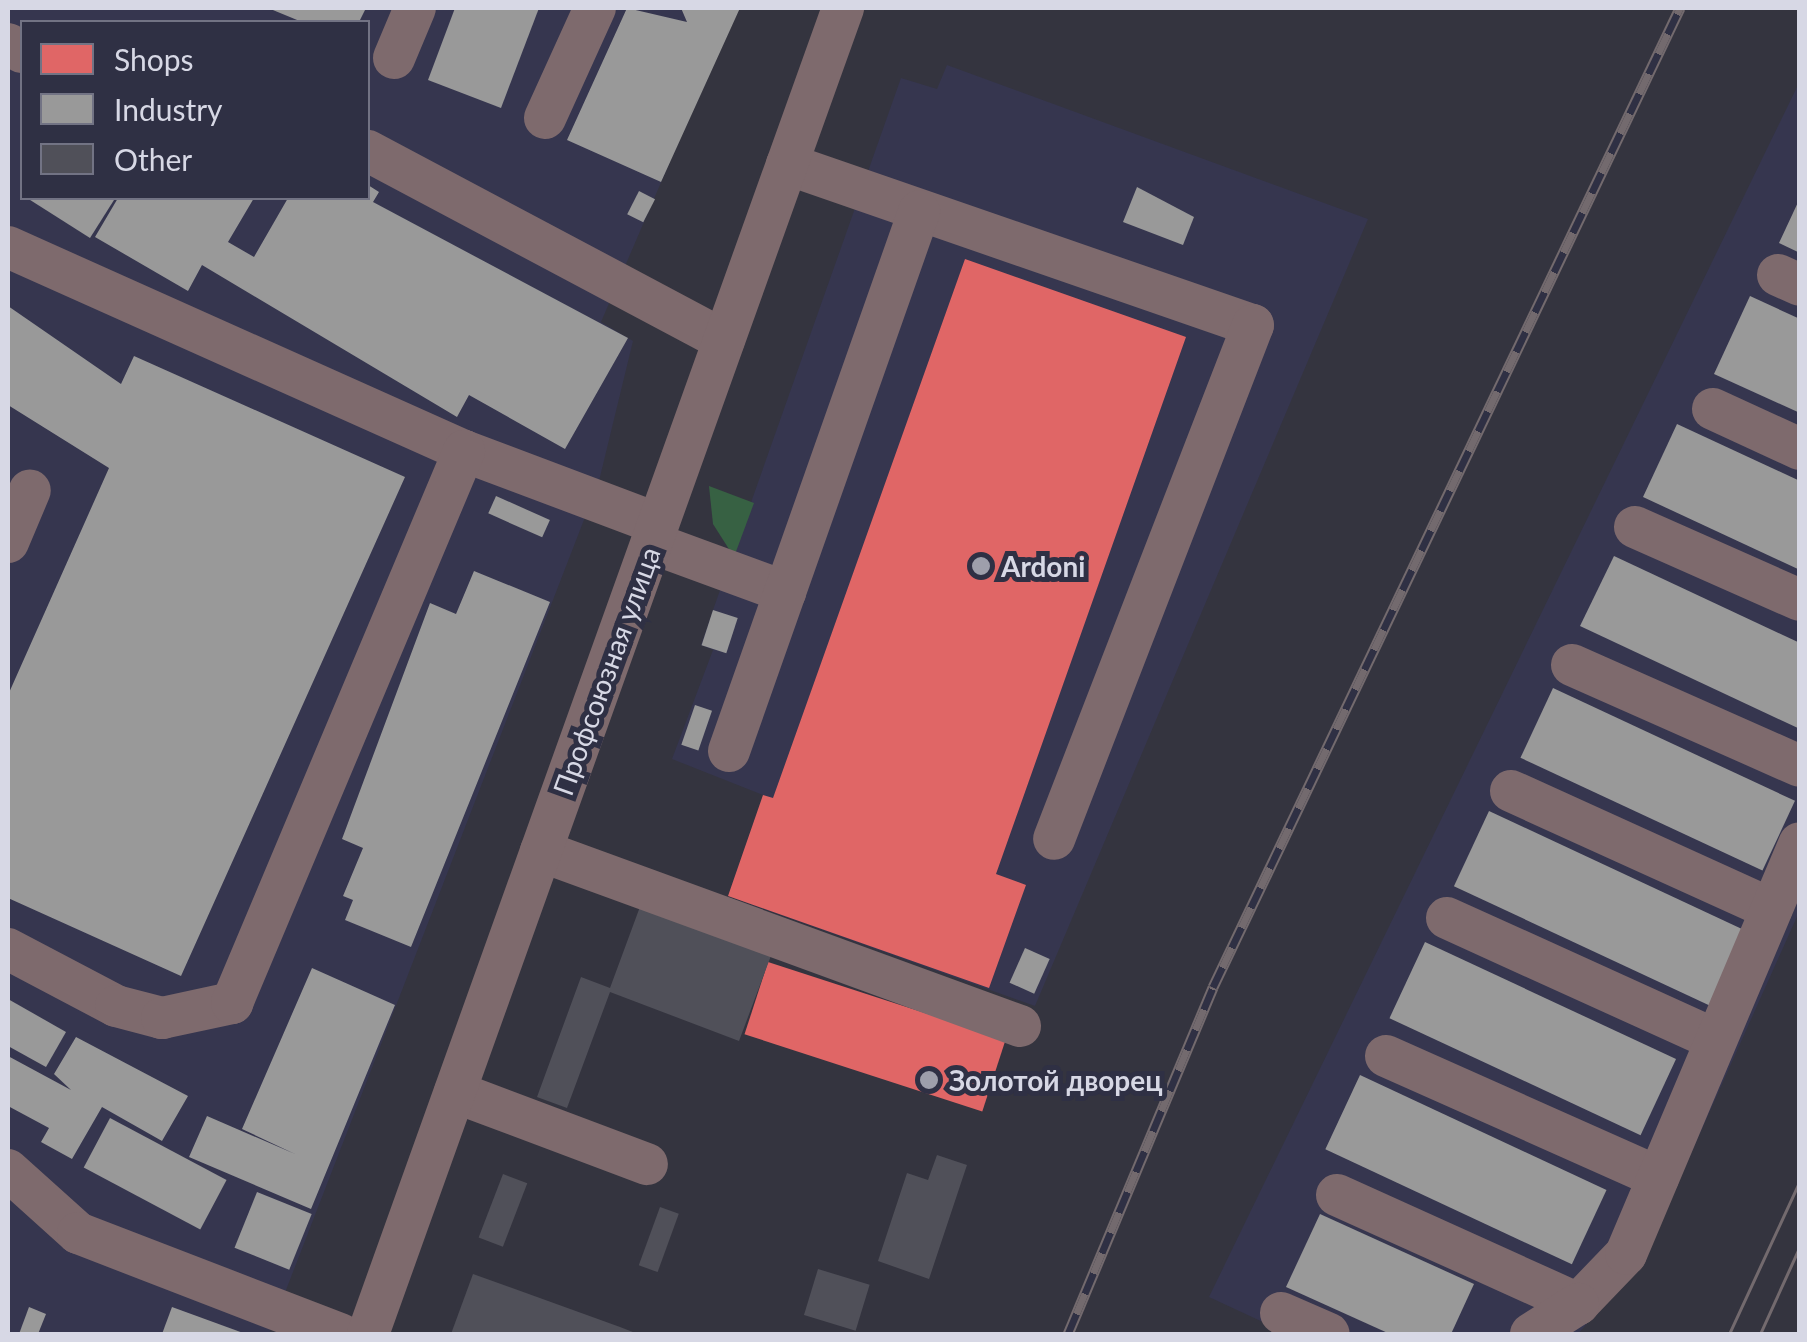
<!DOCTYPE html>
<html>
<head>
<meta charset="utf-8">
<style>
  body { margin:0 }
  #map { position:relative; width:1807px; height:1342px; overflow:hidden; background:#34343f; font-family:Lato,sans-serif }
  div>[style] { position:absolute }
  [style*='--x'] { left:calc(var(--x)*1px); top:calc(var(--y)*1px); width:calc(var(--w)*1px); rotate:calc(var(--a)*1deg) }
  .built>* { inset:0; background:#36364f }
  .green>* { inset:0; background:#376143 }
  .shops>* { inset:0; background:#e06666; transform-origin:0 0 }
  .industry>* { inset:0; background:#999; transform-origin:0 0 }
  .building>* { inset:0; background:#505059; transform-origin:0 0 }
  .minor>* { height:42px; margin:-21px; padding:0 21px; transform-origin:21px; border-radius:21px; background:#7e6a6d }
  .tram>* { height:2.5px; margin:-1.25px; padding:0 1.25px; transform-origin:1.25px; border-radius:1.25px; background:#736a6e }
  .rail>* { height:11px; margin-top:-5.5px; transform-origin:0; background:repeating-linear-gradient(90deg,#2f3044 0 22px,#736a6e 0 44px); box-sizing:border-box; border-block:2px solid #736a6e }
  .dots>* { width:28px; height:28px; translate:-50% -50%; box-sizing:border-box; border:5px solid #2f3044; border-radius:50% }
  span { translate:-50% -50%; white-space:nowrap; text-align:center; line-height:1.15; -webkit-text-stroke:10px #2f3044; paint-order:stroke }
  .poi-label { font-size:28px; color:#d7d8e5; font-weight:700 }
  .left { translate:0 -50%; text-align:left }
  .street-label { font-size:28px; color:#d7d8e5 }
  .frame { position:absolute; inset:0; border:10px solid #d7d8e5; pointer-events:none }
  .legend { position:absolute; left:20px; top:20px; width:350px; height:180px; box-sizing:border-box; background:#2f3044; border:2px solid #727384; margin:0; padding:12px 18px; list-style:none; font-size:30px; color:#d7d8e5 }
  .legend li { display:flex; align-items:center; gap:20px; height:50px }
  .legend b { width:50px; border:2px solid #727384 }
</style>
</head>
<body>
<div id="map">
  <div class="built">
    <div style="clip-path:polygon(evenodd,8px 8px,736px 8px,601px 322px,633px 341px,599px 481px,269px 1334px,8px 1334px,8px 8px,22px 22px,368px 22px,368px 198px,22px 198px,22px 22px)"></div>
    <div style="clip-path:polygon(947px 65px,1368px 219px,1035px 1006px,728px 896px,763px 795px,672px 759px,713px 650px,701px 645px,713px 610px,901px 78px,937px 89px)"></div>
    <div style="clip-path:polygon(1799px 83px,1799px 912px,1646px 1254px,1578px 1334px,1289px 1334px,1209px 1297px)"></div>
  </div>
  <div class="green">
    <div style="clip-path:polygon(709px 486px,754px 503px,734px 557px,713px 524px)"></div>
  </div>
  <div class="shops">
    <div style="clip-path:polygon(965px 259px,1186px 337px,996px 874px,1026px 885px,989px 988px,728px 896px,763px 795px,773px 798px)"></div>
    <div style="left:768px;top:962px;width:250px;height:76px;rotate:18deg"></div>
  </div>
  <div class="industry">
    <div style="clip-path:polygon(268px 8px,366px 8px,359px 22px,302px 22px)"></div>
    <div style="clip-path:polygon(455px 8px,539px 8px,501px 108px,428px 80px)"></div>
    <div style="clip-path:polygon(627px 8px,687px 22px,681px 8px,740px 8px,661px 182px,567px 140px)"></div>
    <div style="clip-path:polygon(368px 185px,379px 192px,373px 202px,628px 338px,565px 449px,469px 395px,457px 417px,202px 265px,188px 291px,95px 237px,118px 198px,254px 198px,228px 242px,254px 257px,288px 198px,368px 198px)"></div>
    <div style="clip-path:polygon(1137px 187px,1194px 217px,1183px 245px,1123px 222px)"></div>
    <div style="left:639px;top:191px;width:18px;height:26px;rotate:27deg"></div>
    <div style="clip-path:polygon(27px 198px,110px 198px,114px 200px,90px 238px)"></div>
    <div style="clip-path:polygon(1800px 198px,1800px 253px,1779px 243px)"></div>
    <div style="clip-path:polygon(1750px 296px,1800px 319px,1800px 413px,1714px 374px)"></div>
    <div style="clip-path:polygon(8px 306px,121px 384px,134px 356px,405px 477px,181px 976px,8px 898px,8px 695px,109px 468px,8px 405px)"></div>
    <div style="clip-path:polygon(1677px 424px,1800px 481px,1800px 570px,1643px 497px)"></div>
    <div style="left:496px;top:496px;width:59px;height:19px;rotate:24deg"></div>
    <div style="clip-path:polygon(1614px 556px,1800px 643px,1800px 729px,1580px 626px)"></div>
    <div style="clip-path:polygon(474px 571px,550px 602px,411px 947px,345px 920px,353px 900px,343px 896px,363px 848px,342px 839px,430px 603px,456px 614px)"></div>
    <div style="left:713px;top:610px;width:26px;height:37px;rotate:18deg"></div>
    <div style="left:1553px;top:688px;width:267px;height:77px;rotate:25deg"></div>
    <div style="left:695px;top:705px;width:18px;height:42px;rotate:19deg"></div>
    <div style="left:1489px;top:811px;width:285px;height:83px;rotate:25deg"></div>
    <div style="left:1425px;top:942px;width:277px;height:84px;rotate:25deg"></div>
    <div style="left:1025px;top:948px;width:27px;height:38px;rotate:24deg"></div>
    <div style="clip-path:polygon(312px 968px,395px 1005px,311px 1209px,189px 1157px,207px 1116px,295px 1154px,242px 1129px)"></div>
    <div style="clip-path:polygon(8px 999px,66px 1032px,46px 1067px,8px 1046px)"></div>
    <div style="clip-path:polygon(76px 1037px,188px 1096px,162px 1141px,102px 1107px,72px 1159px,41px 1142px,49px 1128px,8px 1106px,8px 1056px,71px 1090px,54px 1074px)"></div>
    <div style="left:1360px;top:1075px;width:272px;height:82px;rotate:25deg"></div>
    <div style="left:110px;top:1118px;width:132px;height:56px;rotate:28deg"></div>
    <div style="left:257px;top:1192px;width:59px;height:60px;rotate:22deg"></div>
    <div style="clip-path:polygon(1320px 1214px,1474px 1284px,1451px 1334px,1390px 1334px,1286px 1287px)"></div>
    <div style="clip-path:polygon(29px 1307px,46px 1314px,38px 1334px,19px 1334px)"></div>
    <div style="clip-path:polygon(172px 1307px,246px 1334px,162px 1334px)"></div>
  </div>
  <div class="building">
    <div style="clip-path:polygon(641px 904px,772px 953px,739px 1041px,610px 992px,567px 1108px,537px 1097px,581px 977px,610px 988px)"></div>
    <div style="clip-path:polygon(937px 1155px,967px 1165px,929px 1279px,878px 1261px,907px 1173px,928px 1180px)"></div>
    <div style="left:503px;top:1174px;width:26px;height:68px;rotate:21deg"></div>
    <div style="left:660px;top:1207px;width:20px;height:62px;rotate:20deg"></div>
    <div style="left:818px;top:1269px;width:54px;height:48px;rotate:17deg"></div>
    <div style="clip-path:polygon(473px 1274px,620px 1327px,638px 1334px,451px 1334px)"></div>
  </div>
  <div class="minor">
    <div style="--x:8;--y:44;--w:16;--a:30"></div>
    <div style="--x:394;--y:58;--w:54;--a:-67.2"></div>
    <div style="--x:545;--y:118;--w:121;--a:-65.6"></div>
    <div style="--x:368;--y:151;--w:403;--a:28"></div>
    <div style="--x:787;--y:164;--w:493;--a:19.1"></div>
    <div style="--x:1253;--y:325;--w:551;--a:111.16"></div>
    <div style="--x:8;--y:247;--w:500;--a:24.1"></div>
    <div style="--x:464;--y:451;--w:207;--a:20.6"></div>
    <div style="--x:1778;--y:275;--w:24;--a:24"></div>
    <div style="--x:1713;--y:409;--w:96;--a:24.7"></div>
    <div style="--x:1635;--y:527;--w:180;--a:23.9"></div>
    <div style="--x:8;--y:542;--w:56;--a:-67.1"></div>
    <div style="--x:652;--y:543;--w:142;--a:20.2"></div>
    <div style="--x:1572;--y:665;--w:249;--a:23.9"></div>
    <div style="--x:729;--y:751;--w:572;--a:-70.58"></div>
    <div style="--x:1511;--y:791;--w:286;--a:24.4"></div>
    <div style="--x:541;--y:851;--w:510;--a:20.07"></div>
    <div style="--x:1447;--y:918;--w:295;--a:24.4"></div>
    <div style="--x:8;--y:949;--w:122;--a:27.8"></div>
    <div style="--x:116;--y:1006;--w:48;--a:14.6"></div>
    <div style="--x:162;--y:1018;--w:72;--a:-12.1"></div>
    <div style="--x:232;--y:1003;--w:599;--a:-67.2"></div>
    <div style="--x:1386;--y:1056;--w:298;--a:24"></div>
    <div style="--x:455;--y:1092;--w:205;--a:20.6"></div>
    <div style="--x:8;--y:1170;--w:94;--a:42"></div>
    <div style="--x:78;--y:1233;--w:281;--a:21.1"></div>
    <div style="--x:1337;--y:1195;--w:265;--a:24.3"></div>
    <div style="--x:1578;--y:1304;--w:69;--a:-46.2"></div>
    <div style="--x:1626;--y:1254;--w:446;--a:-67.1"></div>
    <div style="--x:1281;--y:1313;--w:52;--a:23.6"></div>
    <div style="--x:368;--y:1334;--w:1409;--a:-70.29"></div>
    <div style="--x:1531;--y:1334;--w:56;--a:-32.6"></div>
  </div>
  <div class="tram">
    <div style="--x:1729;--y:1334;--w:170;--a:-65.2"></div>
    <div style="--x:1760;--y:1334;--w:97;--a:-65.6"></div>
  </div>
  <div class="rail">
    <div style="--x:1068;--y:1334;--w:376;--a:-67.3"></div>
    <div style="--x:1213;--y:987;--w:1085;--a:-64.5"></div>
  </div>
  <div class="dots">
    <div style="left:981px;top:566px;background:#9e9fab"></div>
    <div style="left:929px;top:1080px;background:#9e9fab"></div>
  </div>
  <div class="poi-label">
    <span class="left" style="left:1001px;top:566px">Ardoni</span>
    <span class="left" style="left:949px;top:1080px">Золотой дворец</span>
  </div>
  <div class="street-label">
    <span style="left:606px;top:671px;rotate:-70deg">Профсоюзная улица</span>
  </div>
  <div class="frame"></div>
  <ul class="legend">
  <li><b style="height:28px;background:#e06666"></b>Shops</li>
  <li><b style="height:28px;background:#999"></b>Industry</li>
  <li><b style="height:28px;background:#505059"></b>Other</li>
  </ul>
</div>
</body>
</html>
